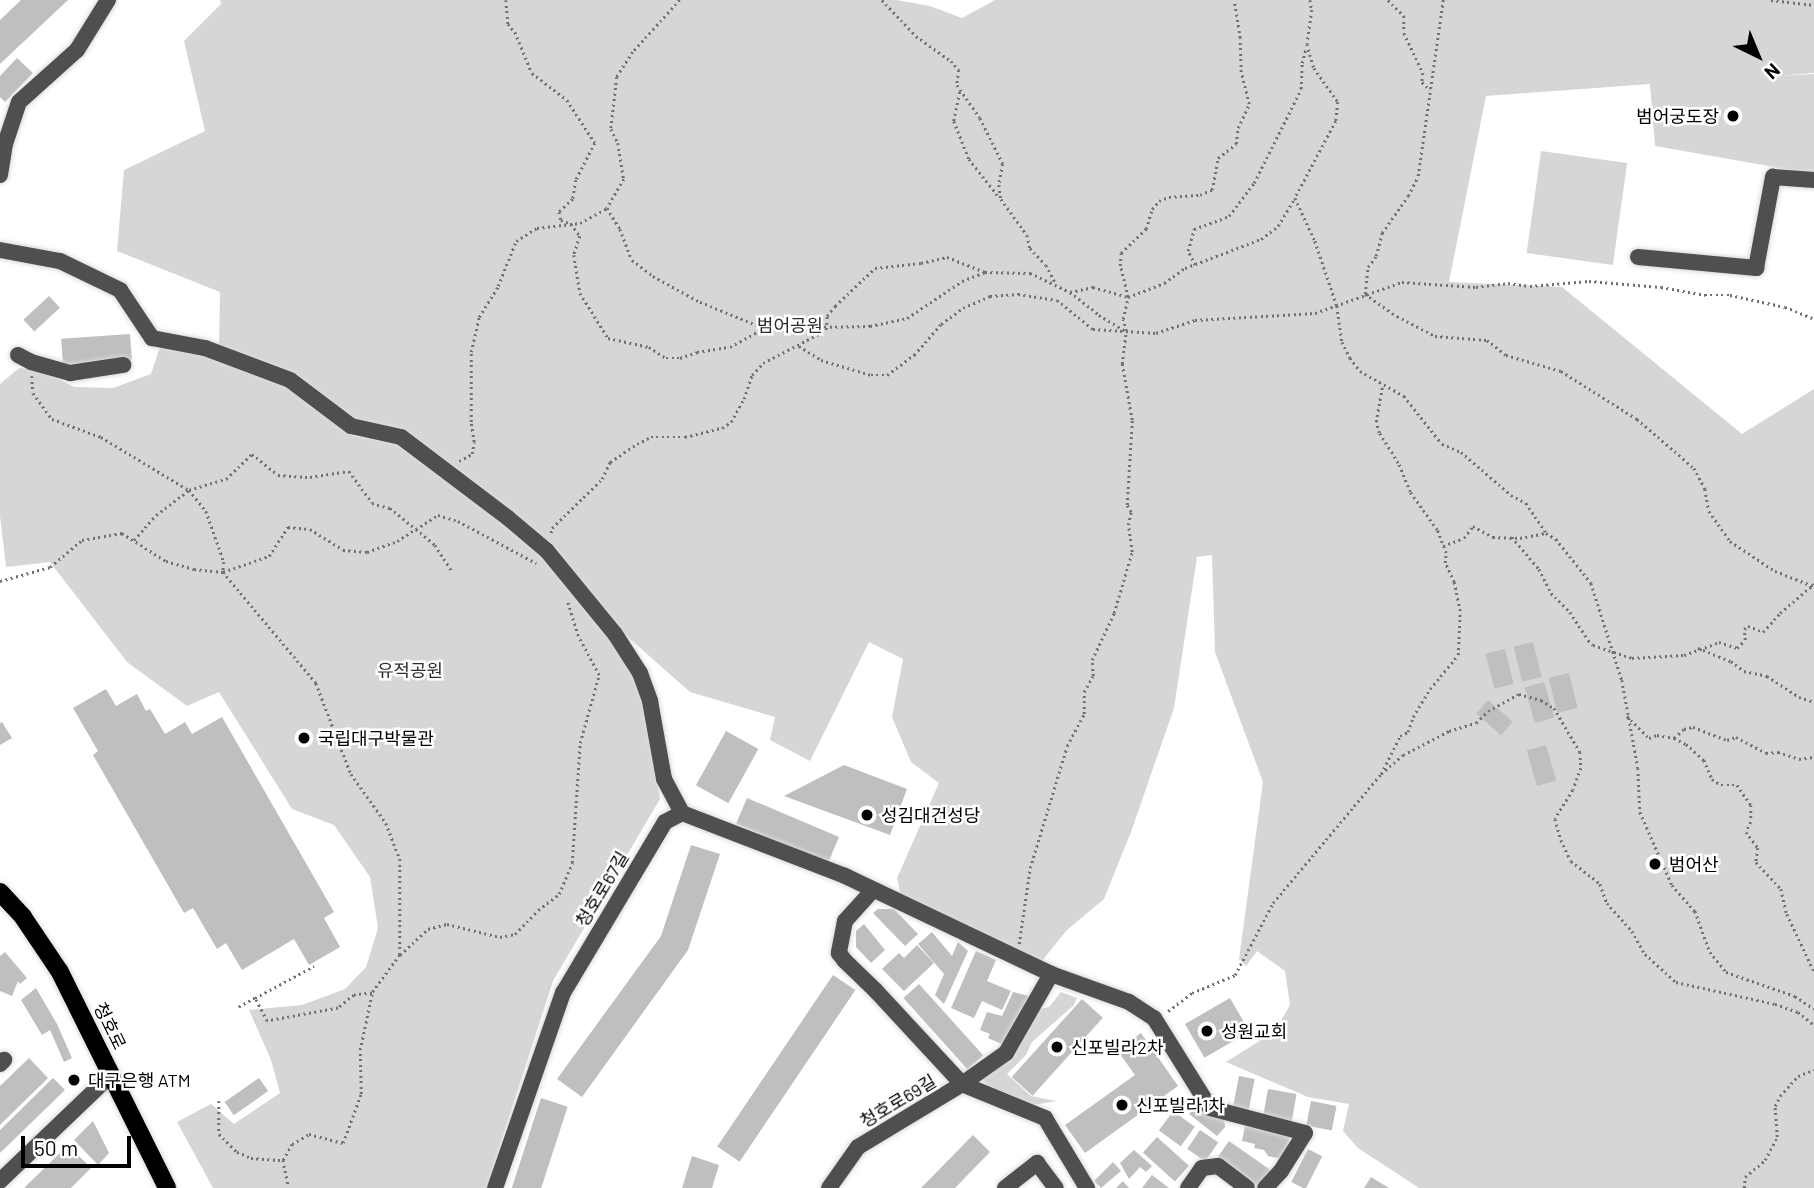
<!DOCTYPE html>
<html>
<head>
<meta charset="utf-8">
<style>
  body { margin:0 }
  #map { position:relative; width:1814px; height:1188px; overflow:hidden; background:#fff; font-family:Barlow,"Noto Sans KR",sans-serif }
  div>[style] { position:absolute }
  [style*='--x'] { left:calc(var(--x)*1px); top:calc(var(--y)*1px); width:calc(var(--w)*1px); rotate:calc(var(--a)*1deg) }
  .green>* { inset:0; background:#d6d6d6; transform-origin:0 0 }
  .building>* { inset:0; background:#bfbfbf; transform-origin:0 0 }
  .path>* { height:2.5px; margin-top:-1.25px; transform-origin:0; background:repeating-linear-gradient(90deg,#717171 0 2px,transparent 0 5.5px) }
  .roads { filter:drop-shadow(0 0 2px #dbdbdb) drop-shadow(0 0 2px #dbdbdb) }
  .minor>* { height:16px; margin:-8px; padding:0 8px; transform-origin:8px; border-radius:8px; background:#4f4f4f }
  .major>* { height:18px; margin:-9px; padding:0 9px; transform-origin:9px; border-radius:9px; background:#000 }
  .dots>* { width:19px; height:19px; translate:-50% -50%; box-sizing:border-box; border:4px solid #fff; border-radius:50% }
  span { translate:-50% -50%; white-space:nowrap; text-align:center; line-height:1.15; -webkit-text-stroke:5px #fff; paint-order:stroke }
  .poi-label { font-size:18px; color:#000 }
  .right { translate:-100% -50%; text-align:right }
  .left { translate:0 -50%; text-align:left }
  .park-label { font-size:18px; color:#2d2d2d }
  .street-label { font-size:18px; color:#000 }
  .north { position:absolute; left:1723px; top:21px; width:70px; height:70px; -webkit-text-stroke:5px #fff; paint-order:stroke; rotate:137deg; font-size:19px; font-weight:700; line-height:28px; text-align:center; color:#000 }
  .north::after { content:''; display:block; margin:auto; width:24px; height:32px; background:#000; clip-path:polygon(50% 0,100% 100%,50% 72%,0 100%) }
  .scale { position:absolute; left:21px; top:1136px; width:110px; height:32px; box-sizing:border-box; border:4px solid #000; border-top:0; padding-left:9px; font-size:21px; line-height:24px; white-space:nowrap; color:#000; -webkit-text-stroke:5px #fff; paint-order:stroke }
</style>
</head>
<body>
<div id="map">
  <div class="green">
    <div style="clip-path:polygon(220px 0,896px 0,930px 6px,962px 18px,995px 0,1814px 0,1814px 73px,1779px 76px,1814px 74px,1814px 174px,1655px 146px,1650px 84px,1486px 96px,1449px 282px,1562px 287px,1742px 434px,1814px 389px,1814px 1188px,1419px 1188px,1358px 1148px,1343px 1131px,1349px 1104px,1308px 1097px,1226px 1062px,1275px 1031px,1290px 1005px,1285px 971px,1257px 951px,1246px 966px,1239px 959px,1263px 782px,1215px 652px,1212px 555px,1197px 557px,1174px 708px,1131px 832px,1104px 899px,1067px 930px,1041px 962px,901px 896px,897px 878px,939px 783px,911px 762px,892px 717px,903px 659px,869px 642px,810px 761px,770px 740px,775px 717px,690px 692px,621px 631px,550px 546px,403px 434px,360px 427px,219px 347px,220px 292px,117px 251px,124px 170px,205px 131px,184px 41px,221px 4px)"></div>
    <div style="left:1541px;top:151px;width:87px;height:103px;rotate:8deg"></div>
    <div style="clip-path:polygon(160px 347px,205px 354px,284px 384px,353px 436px,398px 444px,544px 556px,610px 637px,647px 703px,660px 799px,553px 981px,486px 1188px,213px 1188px,177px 1122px,211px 1104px,234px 1124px,280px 1093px,271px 1060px,249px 1010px,302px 1005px,345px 989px,366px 967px,378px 928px,370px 877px,334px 825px,292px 809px,219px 692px,187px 706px,127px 662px,50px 562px,6px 567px,0 516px,0 384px,19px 368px,43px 371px,74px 387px,113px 388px,151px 374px)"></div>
    <div style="clip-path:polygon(1061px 992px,1077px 998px,1074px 1005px,1032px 1042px,1026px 1055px,1007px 1074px,1031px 1096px,1056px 1101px,1034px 1105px,990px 1089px,982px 1078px,1010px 1060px,1040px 1009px,1049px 1007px)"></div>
  </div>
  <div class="building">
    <div style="clip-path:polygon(21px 0,68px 0,0 64px,0 20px)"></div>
    <div style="clip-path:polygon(17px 58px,33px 73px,5px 102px,0 97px,0 76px)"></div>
    <div style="left:49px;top:296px;width:16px;height:35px;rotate:47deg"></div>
    <div style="left:130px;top:334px;width:26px;height:69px;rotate:86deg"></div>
    <div style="left:1533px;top:642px;width:36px;height:20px;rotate:76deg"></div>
    <div style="left:1505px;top:649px;width:36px;height:20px;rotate:76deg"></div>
    <div style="left:1569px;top:673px;width:36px;height:21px;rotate:76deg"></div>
    <div style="left:1544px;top:682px;width:37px;height:20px;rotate:74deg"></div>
    <div style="clip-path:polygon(106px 689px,116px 706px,137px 694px,146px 711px,150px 709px,165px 734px,185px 722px,192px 734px,222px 717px,334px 912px,324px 918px,340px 947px,309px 965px,294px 939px,242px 970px,226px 943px,217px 949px,193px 908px,184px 913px,93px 755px,98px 751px,73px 708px)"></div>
    <div style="left:1488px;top:700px;width:33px;height:18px;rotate:41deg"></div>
    <div style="clip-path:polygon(2px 722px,12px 738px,0 745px,0 723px)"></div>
    <div style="left:726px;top:731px;width:37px;height:62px;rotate:29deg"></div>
    <div style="left:1546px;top:745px;width:37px;height:20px;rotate:74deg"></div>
    <div style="clip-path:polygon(844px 765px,907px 789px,890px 835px,784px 796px)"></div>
    <div style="left:747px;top:798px;width:100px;height:28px;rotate:23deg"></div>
    <div style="clip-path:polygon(691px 845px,720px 854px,688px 950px,582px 1097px,557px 1079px,661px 936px)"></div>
    <div style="clip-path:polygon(878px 909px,894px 909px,918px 934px,905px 946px,873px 913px)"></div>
    <div style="clip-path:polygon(864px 924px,885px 950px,871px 963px,856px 947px,856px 931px)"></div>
    <div style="clip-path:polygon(932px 932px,952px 956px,958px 942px,968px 951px,944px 1004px,935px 995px,944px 974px,918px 944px)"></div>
    <div style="clip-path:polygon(917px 945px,934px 963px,904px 991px,882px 969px,899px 953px,904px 958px)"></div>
    <div style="clip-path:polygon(976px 951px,996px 960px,987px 981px,1011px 991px,1002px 1010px,982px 1001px,974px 1018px,951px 1008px)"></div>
    <div style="clip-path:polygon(5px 952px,27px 978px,20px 984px,18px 981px,12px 996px,0 991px,0 956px)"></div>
    <div style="left:833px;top:975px;width:27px;height:207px;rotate:34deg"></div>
    <div style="left:919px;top:984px;width:96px;height:21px;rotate:48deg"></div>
    <div style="clip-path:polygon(36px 988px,57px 1024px,72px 1058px,64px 1062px,50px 1030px,42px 1035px,21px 1000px)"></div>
    <div style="clip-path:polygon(1013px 992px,1029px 996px,1004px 1045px,988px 1038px,990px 1034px,980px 1030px,987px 1012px,1002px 1016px)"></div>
    <div style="left:1230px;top:998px;width:39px;height:52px;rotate:60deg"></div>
    <div style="left:1082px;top:999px;width:28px;height:105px;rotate:42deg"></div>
    <div style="clip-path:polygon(1141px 1033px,1178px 1086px,1085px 1153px,1065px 1125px,1135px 1075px,1117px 1050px)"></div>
    <div style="clip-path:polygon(29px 1058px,48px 1078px,0 1125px,0 1086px)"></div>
    <div style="left:1239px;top:1076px;width:16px;height:33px;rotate:11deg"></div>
    <div style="clip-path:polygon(53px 1078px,65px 1090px,0 1153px,0 1130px)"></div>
    <div style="left:259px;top:1078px;width:16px;height:42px;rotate:55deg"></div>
    <div style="left:1268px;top:1089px;width:29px;height:28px;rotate:10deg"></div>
    <div style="left:541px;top:1098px;width:28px;height:95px;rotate:18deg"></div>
    <div style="left:1311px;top:1101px;width:26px;height:25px;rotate:11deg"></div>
    <div style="clip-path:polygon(1197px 1104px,1207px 1112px,1224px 1118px,1225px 1127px,1217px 1136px,1189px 1114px)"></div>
    <div style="left:1173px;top:1111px;width:27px;height:24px;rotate:36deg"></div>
    <div style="clip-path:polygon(93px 1121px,109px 1153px,98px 1165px,74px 1140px)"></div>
    <div style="clip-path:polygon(1245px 1126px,1290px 1135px,1286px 1157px,1283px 1159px,1268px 1156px,1264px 1150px,1254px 1148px,1255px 1144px,1242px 1141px)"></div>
    <div style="left:1200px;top:1130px;width:22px;height:23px;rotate:34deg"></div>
    <div style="clip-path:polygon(973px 1135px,990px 1152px,955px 1188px,921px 1188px)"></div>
    <div style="left:1157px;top:1137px;width:43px;height:21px;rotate:42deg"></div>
    <div style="left:1229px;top:1141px;width:51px;height:22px;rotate:35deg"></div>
    <div style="clip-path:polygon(68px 1145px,91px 1168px,71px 1188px,24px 1188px)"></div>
    <div style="left:1308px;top:1149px;width:16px;height:37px;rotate:27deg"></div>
    <div style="clip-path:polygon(1134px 1150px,1152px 1166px,1146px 1172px,1140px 1167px,1129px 1179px,1120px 1163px)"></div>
    <div style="clip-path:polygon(692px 1156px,719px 1165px,712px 1188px,682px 1188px)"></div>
    <div style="clip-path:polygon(1113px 1162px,1121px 1171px,1101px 1188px,1094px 1181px)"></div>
    <div style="clip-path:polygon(1152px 1175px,1169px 1188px,1142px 1188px)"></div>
    <div style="clip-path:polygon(1371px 1177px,1389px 1188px,1364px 1188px)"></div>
    <div style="clip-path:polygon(1123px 1181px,1129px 1188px,1116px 1188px)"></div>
  </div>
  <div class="path">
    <div style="--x:506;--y:0;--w:24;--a:85"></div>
    <div style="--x:508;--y:24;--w:11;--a:49"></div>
    <div style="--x:515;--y:32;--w:44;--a:67.5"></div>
    <div style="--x:532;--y:73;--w:44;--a:37.6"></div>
    <div style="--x:567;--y:100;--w:51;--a:56.9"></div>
    <div style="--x:595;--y:143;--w:42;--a:117.2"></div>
    <div style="--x:576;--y:180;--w:19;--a:99"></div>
    <div style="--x:573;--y:199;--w:19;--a:137"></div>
    <div style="--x:559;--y:212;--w:8;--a:76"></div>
    <div style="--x:561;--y:220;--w:11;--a:22"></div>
    <div style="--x:571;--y:224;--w:15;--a:53"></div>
    <div style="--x:580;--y:236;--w:20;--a:108"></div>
    <div style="--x:574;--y:255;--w:38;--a:81"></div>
    <div style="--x:580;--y:293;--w:53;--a:58.1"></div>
    <div style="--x:608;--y:338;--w:42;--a:12.4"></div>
    <div style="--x:649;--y:347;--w:20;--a:33"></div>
    <div style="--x:666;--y:358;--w:14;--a:0"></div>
    <div style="--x:680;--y:358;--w:18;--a:-19"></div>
    <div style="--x:697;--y:352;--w:33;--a:-9"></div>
    <div style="--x:730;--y:347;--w:38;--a:-29"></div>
    <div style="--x:680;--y:0;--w:70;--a:132.1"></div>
    <div style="--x:633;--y:52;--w:30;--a:123"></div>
    <div style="--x:617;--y:77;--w:52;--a:96.6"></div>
    <div style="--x:611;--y:129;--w:16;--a:63"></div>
    <div style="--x:618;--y:143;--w:36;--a:81"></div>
    <div style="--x:624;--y:179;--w:34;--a:120"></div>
    <div style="--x:607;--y:208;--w:25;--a:58"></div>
    <div style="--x:620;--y:229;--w:33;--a:69"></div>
    <div style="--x:632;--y:260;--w:26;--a:37"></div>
    <div style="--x:653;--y:276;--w:54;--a:29"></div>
    <div style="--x:700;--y:302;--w:69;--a:22.1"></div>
    <div style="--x:764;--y:328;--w:106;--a:-1.1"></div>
    <div style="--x:870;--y:326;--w:38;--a:-12"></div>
    <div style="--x:907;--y:318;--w:66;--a:-33.9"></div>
    <div style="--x:962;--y:281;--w:25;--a:-21"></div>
    <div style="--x:985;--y:272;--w:45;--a:1.3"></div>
    <div style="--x:1030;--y:273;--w:44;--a:25.4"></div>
    <div style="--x:1070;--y:292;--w:24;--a:-12"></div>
    <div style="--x:1093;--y:287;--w:36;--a:16"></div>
    <div style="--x:1128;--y:297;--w:39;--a:-21"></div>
    <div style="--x:1164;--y:283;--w:26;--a:-36"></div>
    <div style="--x:1185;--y:268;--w:81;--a:-20.9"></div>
    <div style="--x:1261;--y:239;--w:21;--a:-37"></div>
    <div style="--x:1278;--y:226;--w:33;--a:-59"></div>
    <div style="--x:882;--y:0;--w:50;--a:46.6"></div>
    <div style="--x:916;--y:36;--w:43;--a:35.5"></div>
    <div style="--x:951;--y:61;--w:12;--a:48"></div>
    <div style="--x:959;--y:70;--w:15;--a:98"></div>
    <div style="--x:957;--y:85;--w:40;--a:55.1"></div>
    <div style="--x:980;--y:118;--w:51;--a:63.4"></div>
    <div style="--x:1003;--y:164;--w:21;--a:101"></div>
    <div style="--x:999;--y:185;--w:14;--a:82"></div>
    <div style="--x:1001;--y:199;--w:44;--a:54.2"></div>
    <div style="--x:1027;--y:235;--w:13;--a:77"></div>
    <div style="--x:1030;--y:248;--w:23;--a:47"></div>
    <div style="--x:1046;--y:265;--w:19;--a:62"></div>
    <div style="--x:1310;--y:0;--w:10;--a:79"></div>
    <div style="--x:1312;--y:10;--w:34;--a:98"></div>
    <div style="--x:1307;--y:44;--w:25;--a:74"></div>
    <div style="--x:1314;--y:68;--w:42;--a:54.8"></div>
    <div style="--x:1338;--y:102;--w:19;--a:96"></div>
    <div style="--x:1336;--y:121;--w:87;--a:118"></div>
    <div style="--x:1295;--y:198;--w:47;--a:65.1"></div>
    <div style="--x:1315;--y:241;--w:69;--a:71.3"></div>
    <div style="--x:1337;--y:306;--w:36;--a:82"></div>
    <div style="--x:1342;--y:342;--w:18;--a:63"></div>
    <div style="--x:1350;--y:358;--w:16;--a:52"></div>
    <div style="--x:1360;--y:371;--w:51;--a:29.6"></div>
    <div style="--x:1404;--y:396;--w:61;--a:51.6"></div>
    <div style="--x:1442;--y:444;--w:21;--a:23"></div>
    <div style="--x:1461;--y:452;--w:66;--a:40.7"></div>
    <div style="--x:1511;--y:495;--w:17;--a:28"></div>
    <div style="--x:1526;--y:503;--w:36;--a:56"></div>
    <div style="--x:1546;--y:533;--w:12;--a:31"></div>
    <div style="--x:1556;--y:539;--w:56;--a:51.5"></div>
    <div style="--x:1591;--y:583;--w:102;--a:72.3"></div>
    <div style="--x:1622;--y:680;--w:89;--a:79.7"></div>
    <div style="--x:1638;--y:768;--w:44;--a:87.4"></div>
    <div style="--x:1640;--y:812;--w:80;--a:66.3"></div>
    <div style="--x:1672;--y:885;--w:35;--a:49"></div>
    <div style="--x:1695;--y:911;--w:44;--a:69.9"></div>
    <div style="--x:1710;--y:952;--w:26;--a:51"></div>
    <div style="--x:1726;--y:972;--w:73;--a:19.2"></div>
    <div style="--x:1795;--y:996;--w:23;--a:34"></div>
    <div style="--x:1388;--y:0;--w:23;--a:45"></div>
    <div style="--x:1404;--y:16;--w:17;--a:90"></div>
    <div style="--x:1404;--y:33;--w:44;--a:64.6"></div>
    <div style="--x:1423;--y:73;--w:9;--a:96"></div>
    <div style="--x:1422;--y:82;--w:11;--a:45"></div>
    <div style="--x:1771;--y:0;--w:43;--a:6.6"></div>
    <div style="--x:960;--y:92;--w:30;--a:102"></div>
    <div style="--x:954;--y:121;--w:41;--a:68.5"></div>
    <div style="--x:969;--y:159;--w:48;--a:51.7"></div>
    <div style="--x:1195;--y:265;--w:16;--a:-117"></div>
    <div style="--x:1188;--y:251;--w:23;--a:-75"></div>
    <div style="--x:1194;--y:229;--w:37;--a:-20"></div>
    <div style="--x:1229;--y:216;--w:41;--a:-52.9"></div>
    <div style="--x:1254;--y:183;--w:105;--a:-63.4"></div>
    <div style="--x:1301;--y:89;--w:26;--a:-88"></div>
    <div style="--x:1302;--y:63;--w:16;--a:-76"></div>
    <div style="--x:1070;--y:292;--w:37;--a:38"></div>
    <div style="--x:1099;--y:315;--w:31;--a:31"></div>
    <div style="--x:1126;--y:331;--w:12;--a:-104"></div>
    <div style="--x:1123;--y:319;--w:23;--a:-77"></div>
    <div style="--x:1128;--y:297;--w:32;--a:-104"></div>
    <div style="--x:1120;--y:266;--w:13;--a:-86"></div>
    <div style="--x:1121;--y:253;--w:35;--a:-44"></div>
    <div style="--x:1146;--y:229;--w:21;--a:-73"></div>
    <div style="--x:1152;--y:209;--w:11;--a:-49"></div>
    <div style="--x:1159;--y:201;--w:11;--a:-22"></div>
    <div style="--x:1169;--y:197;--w:31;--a:-4"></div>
    <div style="--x:1200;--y:195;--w:13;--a:-23"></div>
    <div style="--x:1212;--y:190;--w:33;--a:-79"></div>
    <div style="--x:1218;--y:158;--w:23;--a:-38"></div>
    <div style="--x:1236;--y:144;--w:16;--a:-83"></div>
    <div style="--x:1238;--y:128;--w:26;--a:-65"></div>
    <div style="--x:1249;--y:104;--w:33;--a:-104"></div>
    <div style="--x:1241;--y:72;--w:34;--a:-92"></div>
    <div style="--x:1240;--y:38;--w:38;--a:-99"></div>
    <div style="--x:1365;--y:294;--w:39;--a:35"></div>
    <div style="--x:1397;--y:316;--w:43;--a:27.8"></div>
    <div style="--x:1435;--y:336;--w:52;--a:4.4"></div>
    <div style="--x:1487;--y:340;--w:24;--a:38"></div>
    <div style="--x:1506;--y:355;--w:57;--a:16.2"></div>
    <div style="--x:1561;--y:371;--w:90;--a:32.3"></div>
    <div style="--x:1637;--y:419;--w:75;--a:40.7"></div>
    <div style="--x:1694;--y:468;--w:24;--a:62"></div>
    <div style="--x:1705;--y:489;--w:22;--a:80"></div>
    <div style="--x:1709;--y:511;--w:37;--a:55"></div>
    <div style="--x:1730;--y:541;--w:54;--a:33.7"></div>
    <div style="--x:1775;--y:571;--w:41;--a:21.5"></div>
    <div style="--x:1365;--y:294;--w:27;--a:-84"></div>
    <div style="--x:1368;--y:267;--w:14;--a:-54"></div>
    <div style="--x:1376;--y:256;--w:24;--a:-75"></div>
    <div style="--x:1382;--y:233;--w:45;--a:-54.9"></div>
    <div style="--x:1408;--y:196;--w:22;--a:-63"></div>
    <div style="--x:1418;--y:176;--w:178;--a:-81.9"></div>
    <div style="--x:799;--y:346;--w:26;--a:32"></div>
    <div style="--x:821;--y:360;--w:52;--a:16.7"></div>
    <div style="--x:871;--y:375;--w:16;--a:0"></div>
    <div style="--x:887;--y:375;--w:34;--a:-37"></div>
    <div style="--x:914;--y:355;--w:41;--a:-48.9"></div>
    <div style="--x:941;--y:324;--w:27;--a:-36"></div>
    <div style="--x:963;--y:308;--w:30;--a:-24"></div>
    <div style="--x:990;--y:296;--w:28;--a:-4"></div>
    <div style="--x:1018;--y:294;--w:39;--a:9"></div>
    <div style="--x:1057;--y:300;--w:46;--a:38.9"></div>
    <div style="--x:1093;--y:329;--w:63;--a:3.6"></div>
    <div style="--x:1156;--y:333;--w:41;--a:-18.4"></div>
    <div style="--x:1195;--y:320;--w:120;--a:-3.3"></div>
    <div style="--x:1315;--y:313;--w:92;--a:-19.6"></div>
    <div style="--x:1402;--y:282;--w:74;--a:3.9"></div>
    <div style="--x:1476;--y:287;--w:32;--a:-7"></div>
    <div style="--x:1508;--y:283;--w:22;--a:8"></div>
    <div style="--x:1530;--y:286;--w:59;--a:-4.8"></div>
    <div style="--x:1589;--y:281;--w:72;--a:4.8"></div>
    <div style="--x:1661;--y:287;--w:45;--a:10.3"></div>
    <div style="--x:1705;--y:295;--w:25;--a:0"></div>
    <div style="--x:1730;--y:295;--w:56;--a:12.3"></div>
    <div style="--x:1785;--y:307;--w:31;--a:22"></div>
    <div style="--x:32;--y:376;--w:17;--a:87"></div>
    <div style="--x:33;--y:393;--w:32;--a:54"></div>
    <div style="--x:52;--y:419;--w:52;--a:20.2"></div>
    <div style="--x:101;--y:437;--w:103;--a:31.1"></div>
    <div style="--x:189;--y:490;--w:39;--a:-17"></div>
    <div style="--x:226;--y:479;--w:36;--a:-44"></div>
    <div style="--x:252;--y:454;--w:33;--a:39"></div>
    <div style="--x:278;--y:475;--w:32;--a:4"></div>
    <div style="--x:310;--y:477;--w:39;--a:-9"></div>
    <div style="--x:349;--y:471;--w:39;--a:54"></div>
    <div style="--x:372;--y:503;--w:19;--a:16"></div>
    <div style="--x:390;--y:508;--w:33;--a:39"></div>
    <div style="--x:416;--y:529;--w:25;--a:40"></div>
    <div style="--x:435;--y:545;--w:30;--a:57"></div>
    <div style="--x:459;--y:461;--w:15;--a:-28"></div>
    <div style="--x:472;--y:454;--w:12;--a:-81"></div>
    <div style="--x:474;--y:442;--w:20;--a:-99"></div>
    <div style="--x:471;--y:422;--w:70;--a:-90"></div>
    <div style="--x:471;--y:352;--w:36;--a:-77"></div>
    <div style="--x:479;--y:317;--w:36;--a:-58"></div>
    <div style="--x:498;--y:286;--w:48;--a:-68.2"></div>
    <div style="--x:516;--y:241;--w:25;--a:-32"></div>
    <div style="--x:537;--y:228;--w:43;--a:-6.6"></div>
    <div style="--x:580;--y:223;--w:31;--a:-29"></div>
    <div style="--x:551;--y:533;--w:5;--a:-79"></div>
    <div style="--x:552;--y:528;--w:70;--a:-44.4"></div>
    <div style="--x:602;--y:479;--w:19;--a:-65"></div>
    <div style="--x:610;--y:462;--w:32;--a:-34"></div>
    <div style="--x:637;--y:444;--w:16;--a:-27"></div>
    <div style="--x:651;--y:437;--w:34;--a:0"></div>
    <div style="--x:685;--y:437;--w:38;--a:-14"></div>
    <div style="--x:722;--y:428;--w:11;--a:-34"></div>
    <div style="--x:731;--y:422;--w:26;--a:-61"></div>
    <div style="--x:744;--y:399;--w:25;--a:-72"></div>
    <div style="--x:752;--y:375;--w:16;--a:-47"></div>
    <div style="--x:763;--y:363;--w:71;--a:-27.6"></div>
    <div style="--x:826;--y:330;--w:14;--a:-86"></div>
    <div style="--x:827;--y:316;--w:13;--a:-51"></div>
    <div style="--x:835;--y:306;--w:55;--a:-43.5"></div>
    <div style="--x:875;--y:268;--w:46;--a:-6.2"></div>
    <div style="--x:921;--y:263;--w:27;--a:-13"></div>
    <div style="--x:947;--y:257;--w:41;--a:21.5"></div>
    <div style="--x:1512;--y:537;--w:42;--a:49.8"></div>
    <div style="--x:1539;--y:569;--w:27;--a:63"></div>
    <div style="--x:1551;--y:593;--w:27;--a:45"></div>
    <div style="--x:1570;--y:612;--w:33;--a:57"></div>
    <div style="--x:1588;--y:640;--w:7;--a:45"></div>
    <div style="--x:1593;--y:645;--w:41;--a:18.4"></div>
    <div style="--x:1632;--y:658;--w:52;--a:-3.3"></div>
    <div style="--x:1684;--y:655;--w:37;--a:-20"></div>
    <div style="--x:1719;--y:642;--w:19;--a:18"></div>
    <div style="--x:1737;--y:648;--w:11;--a:-45"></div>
    <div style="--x:1745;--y:640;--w:11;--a:-95"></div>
    <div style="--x:1744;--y:629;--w:5;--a:-37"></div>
    <div style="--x:1748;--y:626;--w:16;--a:22"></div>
    <div style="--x:1763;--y:632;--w:25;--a:-48"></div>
    <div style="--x:1780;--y:613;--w:45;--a:-40.5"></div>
    <div style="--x:134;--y:540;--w:33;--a:-49"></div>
    <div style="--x:156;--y:515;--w:41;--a:-37.1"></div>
    <div style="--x:189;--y:490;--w:27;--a:51"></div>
    <div style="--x:206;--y:511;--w:54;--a:70.6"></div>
    <div style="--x:224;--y:562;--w:10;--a:96"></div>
    <div style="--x:223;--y:572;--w:49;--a:-19.2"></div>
    <div style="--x:269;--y:556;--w:35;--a:-57"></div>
    <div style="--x:288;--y:527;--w:22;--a:5"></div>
    <div style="--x:310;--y:529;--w:39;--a:32"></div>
    <div style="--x:343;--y:550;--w:24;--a:5"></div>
    <div style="--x:367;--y:552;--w:32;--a:-20"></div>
    <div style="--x:397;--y:541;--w:49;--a:-32.4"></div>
    <div style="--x:438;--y:515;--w:21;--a:17"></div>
    <div style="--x:458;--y:521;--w:89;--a:28.3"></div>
    <div style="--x:1443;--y:546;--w:22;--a:-21"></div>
    <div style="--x:1464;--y:538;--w:15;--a:-53"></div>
    <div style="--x:1473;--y:526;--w:23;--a:29"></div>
    <div style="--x:1493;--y:537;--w:27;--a:2"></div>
    <div style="--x:1520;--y:538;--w:26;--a:-11"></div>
    <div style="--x:0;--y:581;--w:52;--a:-15.6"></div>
    <div style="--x:50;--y:567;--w:42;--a:-40.2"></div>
    <div style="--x:82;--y:540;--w:41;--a:-9.9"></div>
    <div style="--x:122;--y:533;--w:52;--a:32.5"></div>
    <div style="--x:166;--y:561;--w:29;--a:16"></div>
    <div style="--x:194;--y:569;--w:29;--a:6"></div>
    <div style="--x:223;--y:572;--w:145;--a:50"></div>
    <div style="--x:316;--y:683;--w:97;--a:69"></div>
    <div style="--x:351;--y:774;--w:60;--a:54.5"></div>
    <div style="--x:386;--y:823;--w:39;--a:69"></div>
    <div style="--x:400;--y:859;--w:96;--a:90"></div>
    <div style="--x:400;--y:955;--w:47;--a:126.4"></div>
    <div style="--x:372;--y:993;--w:18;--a:174"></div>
    <div style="--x:354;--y:995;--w:21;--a:141"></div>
    <div style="--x:338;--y:1008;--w:72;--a:169.6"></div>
    <div style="--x:267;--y:1021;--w:26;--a:-118"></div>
    <div style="--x:255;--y:998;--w:20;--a:150"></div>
    <div style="--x:1698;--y:648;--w:35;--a:22"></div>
    <div style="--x:1731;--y:661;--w:16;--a:38"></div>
    <div style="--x:1744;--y:671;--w:24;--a:12"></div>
    <div style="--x:1767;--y:676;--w:38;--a:33"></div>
    <div style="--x:1799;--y:697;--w:16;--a:18"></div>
    <div style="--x:1627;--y:716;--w:31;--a:45"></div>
    <div style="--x:1649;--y:738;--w:9;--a:-21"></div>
    <div style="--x:1657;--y:735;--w:17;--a:10"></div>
    <div style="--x:1674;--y:738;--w:13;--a:27"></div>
    <div style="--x:1686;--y:744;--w:24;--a:42"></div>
    <div style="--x:1704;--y:760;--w:21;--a:67"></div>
    <div style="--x:1712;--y:779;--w:11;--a:34"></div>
    <div style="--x:1721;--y:785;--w:16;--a:0"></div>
    <div style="--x:1737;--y:785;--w:24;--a:55"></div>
    <div style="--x:1751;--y:805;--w:17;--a:90"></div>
    <div style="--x:1751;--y:822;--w:11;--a:117"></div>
    <div style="--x:1746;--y:832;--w:20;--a:53"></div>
    <div style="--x:1758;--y:848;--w:14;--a:98"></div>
    <div style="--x:1756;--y:862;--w:37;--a:47"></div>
    <div style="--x:1781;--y:889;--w:26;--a:77"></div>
    <div style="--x:1787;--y:914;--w:63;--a:64.7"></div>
    <div style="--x:1674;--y:738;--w:13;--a:-42"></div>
    <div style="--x:1684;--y:729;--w:9;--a:-13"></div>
    <div style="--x:1693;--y:727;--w:36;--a:21"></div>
    <div style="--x:1727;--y:740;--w:9;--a:-18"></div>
    <div style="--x:1736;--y:737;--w:34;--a:28"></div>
    <div style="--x:1766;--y:753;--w:12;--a:-5"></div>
    <div style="--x:1778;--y:752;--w:22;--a:18"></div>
    <div style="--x:1799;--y:759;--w:15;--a:-8"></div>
    <div style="--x:1381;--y:774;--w:42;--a:-63.4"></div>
    <div style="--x:1400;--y:736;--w:9;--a:-27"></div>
    <div style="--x:1408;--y:732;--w:16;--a:-72"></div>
    <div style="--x:1413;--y:717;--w:33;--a:-59"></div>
    <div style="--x:1430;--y:689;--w:44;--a:-50.5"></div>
    <div style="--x:1458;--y:655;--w:44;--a:-87.4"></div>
    <div style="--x:1460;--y:611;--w:30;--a:-102"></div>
    <div style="--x:1454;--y:582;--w:21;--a:-115"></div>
    <div style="--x:1445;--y:563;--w:10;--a:-84"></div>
    <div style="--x:1446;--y:553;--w:25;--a:-111"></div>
    <div style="--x:1437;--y:530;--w:47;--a:-125.4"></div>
    <div style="--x:1410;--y:492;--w:31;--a:-112"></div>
    <div style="--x:1398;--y:463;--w:36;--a:-122"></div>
    <div style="--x:1379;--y:433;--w:11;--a:-105"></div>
    <div style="--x:1376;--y:422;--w:39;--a:-80"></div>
    <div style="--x:1019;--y:944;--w:77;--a:-81.8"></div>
    <div style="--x:1030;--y:868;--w:127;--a:-73.1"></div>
    <div style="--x:1067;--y:746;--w:36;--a:-62"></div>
    <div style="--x:1084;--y:714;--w:22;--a:-90"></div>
    <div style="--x:1084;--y:692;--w:18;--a:-61"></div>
    <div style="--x:1093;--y:676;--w:16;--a:-94"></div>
    <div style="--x:1092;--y:660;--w:52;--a:-64.9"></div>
    <div style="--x:1114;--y:613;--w:64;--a:-73.6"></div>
    <div style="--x:1132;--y:552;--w:27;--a:-98"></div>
    <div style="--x:1128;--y:525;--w:13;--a:-77"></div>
    <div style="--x:1131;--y:512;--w:8;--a:-120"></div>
    <div style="--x:1127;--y:505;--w:85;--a:-86.6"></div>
    <div style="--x:1132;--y:420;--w:57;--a:-100.1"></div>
    <div style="--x:1122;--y:364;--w:32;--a:-83"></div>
    <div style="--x:400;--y:955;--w:38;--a:-43"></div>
    <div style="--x:428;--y:929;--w:20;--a:-15"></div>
    <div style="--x:447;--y:924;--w:55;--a:13.8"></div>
    <div style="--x:500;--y:937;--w:15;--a:-11"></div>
    <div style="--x:515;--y:934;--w:33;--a:-46"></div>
    <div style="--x:538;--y:910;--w:26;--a:-37"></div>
    <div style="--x:559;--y:894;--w:34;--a:-67"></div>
    <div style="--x:572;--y:863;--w:120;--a:-86.2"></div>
    <div style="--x:580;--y:743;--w:71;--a:-74.4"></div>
    <div style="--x:599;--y:675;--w:44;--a:-118.3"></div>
    <div style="--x:578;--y:636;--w:37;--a:-107"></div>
    <div style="--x:255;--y:998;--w:67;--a:-28.5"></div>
    <div style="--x:1168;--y:1011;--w:30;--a:-37"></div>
    <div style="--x:1192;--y:993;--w:47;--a:-22.7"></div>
    <div style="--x:1235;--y:975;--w:81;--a:-62.2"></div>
    <div style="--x:1273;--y:903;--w:168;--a:-50.1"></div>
    <div style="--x:1381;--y:774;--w:29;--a:-41"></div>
    <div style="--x:1403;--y:755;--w:52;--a:-27.6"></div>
    <div style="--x:1449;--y:731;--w:28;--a:-17"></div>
    <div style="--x:1476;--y:723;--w:17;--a:-45"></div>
    <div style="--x:1488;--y:711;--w:35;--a:-29"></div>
    <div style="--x:1519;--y:694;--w:23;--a:15"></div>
    <div style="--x:1541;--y:700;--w:15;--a:32"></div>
    <div style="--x:1554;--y:708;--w:51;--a:59.4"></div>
    <div style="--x:1580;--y:752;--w:16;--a:86"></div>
    <div style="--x:1581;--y:768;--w:23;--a:110"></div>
    <div style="--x:1573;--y:790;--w:34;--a:122"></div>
    <div style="--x:1555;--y:819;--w:22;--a:74"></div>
    <div style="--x:1561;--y:840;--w:23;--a:65"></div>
    <div style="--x:1571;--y:861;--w:37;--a:38"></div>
    <div style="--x:1600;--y:884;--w:20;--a:70"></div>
    <div style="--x:1607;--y:903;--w:38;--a:48"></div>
    <div style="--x:1632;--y:931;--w:26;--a:61"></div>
    <div style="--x:1645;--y:954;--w:42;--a:42.1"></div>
    <div style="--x:1676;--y:982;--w:101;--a:12.5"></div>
    <div style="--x:1775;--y:1004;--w:24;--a:19"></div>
    <div style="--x:1798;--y:1012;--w:21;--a:39"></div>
    <div style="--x:219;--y:1101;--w:33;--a:90"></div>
    <div style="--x:219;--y:1134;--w:25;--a:45"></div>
    <div style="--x:237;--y:1152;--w:15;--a:23"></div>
    <div style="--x:251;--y:1158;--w:32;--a:4"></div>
    <div style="--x:283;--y:1160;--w:18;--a:-61"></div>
    <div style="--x:292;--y:1144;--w:20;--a:-30"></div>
    <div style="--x:309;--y:1134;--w:35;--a:15"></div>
    <div style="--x:343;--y:1143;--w:52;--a:-69.8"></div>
    <div style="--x:361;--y:1094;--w:44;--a:-91.3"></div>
    <div style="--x:360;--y:1050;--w:58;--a:-78.1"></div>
    <div style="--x:283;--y:1160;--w:25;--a:78"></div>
    <div style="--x:1744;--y:1188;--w:11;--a:-85"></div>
    <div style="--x:1745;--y:1177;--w:26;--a:-40"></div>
    <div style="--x:1765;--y:1160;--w:26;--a:-62"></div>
    <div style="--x:1777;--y:1137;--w:31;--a:-94"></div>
    <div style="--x:1775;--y:1106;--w:11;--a:-63"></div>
    <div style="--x:1780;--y:1096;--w:27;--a:-48"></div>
    <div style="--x:1798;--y:1076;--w:17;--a:-21"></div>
  </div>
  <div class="roads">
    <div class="minor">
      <div style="--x:0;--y:175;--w:31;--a:-81"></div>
      <div style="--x:5;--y:144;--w:44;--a:-71.6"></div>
      <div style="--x:19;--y:102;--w:78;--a:-41.9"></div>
      <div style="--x:77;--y:50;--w:59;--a:-58.2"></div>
      <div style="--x:0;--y:250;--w:61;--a:10.4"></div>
      <div style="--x:60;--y:261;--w:67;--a:25.8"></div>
      <div style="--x:120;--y:290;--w:58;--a:56.3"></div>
      <div style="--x:152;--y:338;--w:54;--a:10.7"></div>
      <div style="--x:205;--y:348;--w:91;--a:20.6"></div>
      <div style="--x:290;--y:380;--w:76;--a:37"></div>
      <div style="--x:351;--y:426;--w:51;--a:12.4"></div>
      <div style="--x:401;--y:437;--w:134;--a:37.1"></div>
      <div style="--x:508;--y:518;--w:51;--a:40.2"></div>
      <div style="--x:547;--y:551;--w:107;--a:50.7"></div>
      <div style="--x:615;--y:634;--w:46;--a:57.3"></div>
      <div style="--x:640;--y:673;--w:30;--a:70"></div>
      <div style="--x:650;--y:701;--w:79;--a:79.8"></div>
      <div style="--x:664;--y:779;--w:38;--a:62"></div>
      <div style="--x:1638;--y:257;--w:119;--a:5.3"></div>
      <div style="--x:1756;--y:268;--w:93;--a:-79.4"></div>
      <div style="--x:1773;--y:177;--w:41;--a:4.2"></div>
      <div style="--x:18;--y:355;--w:15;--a:28"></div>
      <div style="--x:31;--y:362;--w:41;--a:15.8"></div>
      <div style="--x:70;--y:373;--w:54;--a:-8.6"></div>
      <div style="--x:873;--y:890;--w:42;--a:132.1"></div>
      <div style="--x:845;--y:921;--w:33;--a:101"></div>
      <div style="--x:839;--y:953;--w:9;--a:54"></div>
      <div style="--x:844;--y:960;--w:45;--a:44.1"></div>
      <div style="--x:876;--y:991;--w:127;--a:47.2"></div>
      <div style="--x:962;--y:1084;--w:90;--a:22.3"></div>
      <div style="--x:1045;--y:1118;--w:82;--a:59"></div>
      <div style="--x:0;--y:1064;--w:6;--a:-45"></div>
      <div style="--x:0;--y:1181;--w:153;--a:-43.7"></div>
      <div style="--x:495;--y:1188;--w:207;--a:-70.8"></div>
      <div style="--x:563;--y:993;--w:199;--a:-59.2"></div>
      <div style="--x:665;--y:822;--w:19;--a:-28"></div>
      <div style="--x:682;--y:813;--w:175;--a:21.1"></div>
      <div style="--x:845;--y:876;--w:228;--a:25.4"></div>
      <div style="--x:1051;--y:974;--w:83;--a:19.7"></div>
      <div style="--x:1129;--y:1002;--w:30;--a:33"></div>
      <div style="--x:1154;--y:1018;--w:106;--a:58.1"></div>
      <div style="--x:1210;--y:1108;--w:98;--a:14.7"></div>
      <div style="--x:1305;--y:1133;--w:45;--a:122.3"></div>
      <div style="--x:1281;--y:1171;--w:23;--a:133"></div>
      <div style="--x:829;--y:1188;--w:50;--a:-54.7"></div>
      <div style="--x:858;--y:1147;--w:122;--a:-31.2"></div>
      <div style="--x:962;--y:1084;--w:54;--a:-35.2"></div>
      <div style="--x:1006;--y:1053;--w:91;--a:-60.3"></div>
      <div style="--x:1005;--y:1188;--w:41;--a:-38"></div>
      <div style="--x:1037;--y:1163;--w:31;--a:53"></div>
      <div style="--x:1188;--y:1188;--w:24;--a:-55"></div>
      <div style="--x:1202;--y:1168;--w:16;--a:-7"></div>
      <div style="--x:1218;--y:1166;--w:36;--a:37"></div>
    </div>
    <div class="major">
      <div style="--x:0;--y:892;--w:34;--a:47"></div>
      <div style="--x:23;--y:917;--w:66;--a:56.1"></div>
      <div style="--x:60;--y:972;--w:241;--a:63.6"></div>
    </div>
  </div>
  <div class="dots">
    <div style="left:1733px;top:116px;background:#000"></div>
    <div style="left:304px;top:738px;background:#000"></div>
    <div style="left:867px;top:815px;background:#000"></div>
    <div style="left:1655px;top:864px;background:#000"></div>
    <div style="left:1207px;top:1031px;background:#000"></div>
    <div style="left:1057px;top:1047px;background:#000"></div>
    <div style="left:74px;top:1080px;background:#000"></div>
    <div style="left:1122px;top:1105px;background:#000"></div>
  </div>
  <div class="poi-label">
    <span class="right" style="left:1719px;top:116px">범어궁도장</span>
    <span class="left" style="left:318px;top:738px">국립대구박물관</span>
    <span class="left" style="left:881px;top:815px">성김대건성당</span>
    <span class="left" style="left:1669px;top:864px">범어산</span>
    <span class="left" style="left:1221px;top:1031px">성원교회</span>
    <span class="left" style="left:1071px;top:1047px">신포빌라2차</span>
    <span class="left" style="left:88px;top:1080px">대구은행 ATM</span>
    <span class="left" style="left:1136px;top:1105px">신포빌라1차</span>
  </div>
  <div class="park-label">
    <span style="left:790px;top:325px">범어공원</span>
    <span style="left:410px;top:670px">유적공원</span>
  </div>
  <div class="street-label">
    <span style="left:602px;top:889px;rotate:-59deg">청호로67길</span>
    <span style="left:110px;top:1026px;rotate:64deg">청호로</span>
    <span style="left:898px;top:1101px;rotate:-31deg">청호로69길</span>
  </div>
  <div class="north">N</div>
  <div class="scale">50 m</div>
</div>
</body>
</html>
